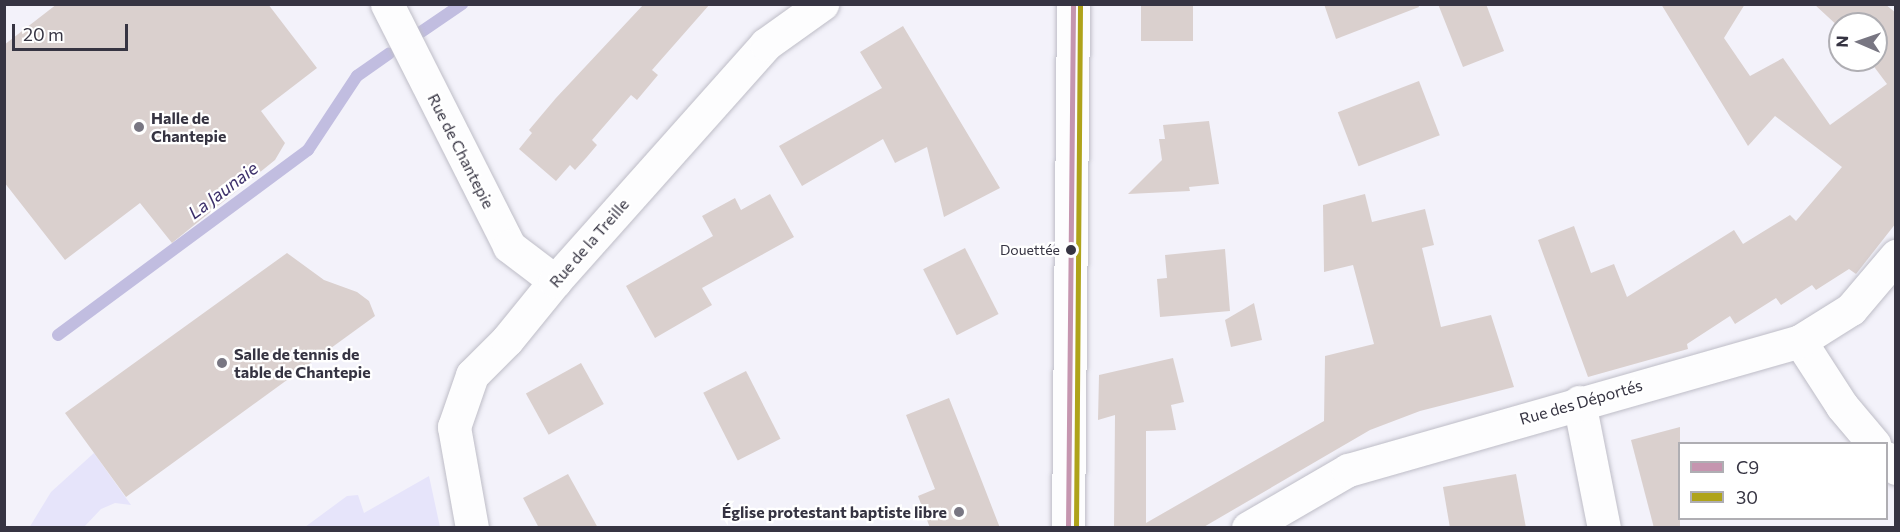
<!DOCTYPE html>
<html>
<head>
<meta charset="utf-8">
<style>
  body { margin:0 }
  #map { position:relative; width:1900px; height:532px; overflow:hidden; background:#f3f2fa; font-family:Commissioner,sans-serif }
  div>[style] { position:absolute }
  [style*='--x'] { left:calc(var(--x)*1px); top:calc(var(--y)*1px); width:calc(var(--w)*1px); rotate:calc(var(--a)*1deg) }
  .green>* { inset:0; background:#e6e4fa }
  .stream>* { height:12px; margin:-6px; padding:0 6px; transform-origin:6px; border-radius:6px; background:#c1bde0 }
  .building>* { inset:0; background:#dad0ce; transform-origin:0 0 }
  .roads { filter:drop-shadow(0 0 2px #bebdc7) drop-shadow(0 0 2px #bebdc7) }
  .minor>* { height:33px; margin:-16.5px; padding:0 16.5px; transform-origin:16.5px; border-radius:16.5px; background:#fdfdfe }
  .tertiary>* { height:33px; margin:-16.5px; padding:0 16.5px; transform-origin:16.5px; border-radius:16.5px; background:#fdfdfe }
  .bus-1>* { height:4.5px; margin:-2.25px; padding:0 2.25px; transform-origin:2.25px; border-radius:2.25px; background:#c595af }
  .bus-2>* { height:4.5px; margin:-2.25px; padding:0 2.25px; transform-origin:2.25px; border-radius:2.25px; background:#afa31a }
  .dots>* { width:16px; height:16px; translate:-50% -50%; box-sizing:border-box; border:3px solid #fff; border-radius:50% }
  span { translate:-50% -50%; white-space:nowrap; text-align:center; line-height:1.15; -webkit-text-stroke:4.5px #fff; paint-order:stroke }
  .bus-label { font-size:14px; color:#363442 }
  .right { translate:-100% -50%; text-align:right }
  .poi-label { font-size:16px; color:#363442; font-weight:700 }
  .left { translate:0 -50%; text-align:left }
  .street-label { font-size:16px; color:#363442 }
  .water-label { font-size:18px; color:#3c2f6a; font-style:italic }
  .frame { position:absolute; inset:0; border:6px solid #363442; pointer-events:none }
  .legend { position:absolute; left:1678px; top:442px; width:210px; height:78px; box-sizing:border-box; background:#fff; border:2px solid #afaeb3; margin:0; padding:8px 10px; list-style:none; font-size:18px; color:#363442 }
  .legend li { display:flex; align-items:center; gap:12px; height:30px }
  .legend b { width:30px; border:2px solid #afaeb3 }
  .north { position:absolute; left:1828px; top:12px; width:60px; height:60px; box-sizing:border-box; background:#fff; border:2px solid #afaeb3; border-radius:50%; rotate:272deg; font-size:16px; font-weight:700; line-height:24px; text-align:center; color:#363442 }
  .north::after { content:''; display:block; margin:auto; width:21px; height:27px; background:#787682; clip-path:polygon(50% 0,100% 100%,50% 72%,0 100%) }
  .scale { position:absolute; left:12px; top:24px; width:116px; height:27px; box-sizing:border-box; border:3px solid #363442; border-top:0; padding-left:8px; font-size:18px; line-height:21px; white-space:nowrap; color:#363442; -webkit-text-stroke:4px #fff; paint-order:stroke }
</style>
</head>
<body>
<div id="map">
  <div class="green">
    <div style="clip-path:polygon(94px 453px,131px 505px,115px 503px,101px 509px,84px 527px,29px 528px,51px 492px)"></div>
    <div style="clip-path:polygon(429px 476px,440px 527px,305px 527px,347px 496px,358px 495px,364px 513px)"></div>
  </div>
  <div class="stream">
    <div style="--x:421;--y:32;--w:50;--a:-34.3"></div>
    <div style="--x:58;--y:335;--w:311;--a:-36.5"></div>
    <div style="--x:308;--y:150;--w:89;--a:-56.5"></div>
    <div style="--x:357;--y:76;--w:39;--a:-35"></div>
  </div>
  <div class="building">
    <div style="clip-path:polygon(57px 4px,268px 4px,317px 68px,261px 111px,285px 143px,275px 160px,172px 243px,140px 203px,65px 260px,4px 182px,4px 45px)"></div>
    <div style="clip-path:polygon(644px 4px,710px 4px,652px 70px,658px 75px,637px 100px,631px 95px,592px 140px,597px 145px,586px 158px,575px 170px,570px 165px,556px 181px,519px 149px,532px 133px,529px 130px,556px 98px)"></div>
    <div style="left:1141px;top:4px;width:52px;height:37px"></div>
    <div style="clip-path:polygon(1324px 4px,1418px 4px,1419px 7px,1336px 39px)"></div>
    <div style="clip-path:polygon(1438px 4px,1486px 4px,1504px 51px,1463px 67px)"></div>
    <div style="clip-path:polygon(1661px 4px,1745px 4px,1724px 38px,1750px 76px,1783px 58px,1830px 125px,1887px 84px,1869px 60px,1876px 60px,1876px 24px,1840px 24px,1840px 28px,1814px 4px,1885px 4px,1896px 13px,1896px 223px,1856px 274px,1849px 269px,1816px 290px,1812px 285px,1781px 305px,1776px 298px,1735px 324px,1730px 316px,1687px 344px,1688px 349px,1588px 377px,1538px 240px,1574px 226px,1591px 273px,1614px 264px,1627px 297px,1734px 230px,1743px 244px,1790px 215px,1796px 221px,1842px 167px,1775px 116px,1748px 146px)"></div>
    <div style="clip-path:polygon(903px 26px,1000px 188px,944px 217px,927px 147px,895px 163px,883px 139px,802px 186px,779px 146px,882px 88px,860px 52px)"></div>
    <div style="left:1419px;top:81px;width:58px;height:87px;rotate:69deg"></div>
    <div style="clip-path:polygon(1209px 121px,1219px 184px,1189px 187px,1190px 191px,1128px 194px,1162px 160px,1159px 139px,1165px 139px,1163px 125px)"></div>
    <div style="clip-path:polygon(770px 194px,794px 237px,702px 288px,712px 305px,655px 338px,626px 286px,713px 236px,702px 216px,735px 198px,741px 210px)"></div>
    <div style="clip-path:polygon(1365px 194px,1372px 222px,1425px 209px,1434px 245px,1422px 248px,1441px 327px,1491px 315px,1514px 387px,1420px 411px,1370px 430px,1202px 528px,1114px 528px,1115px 415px,1098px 420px,1099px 375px,1173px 358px,1184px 402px,1171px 405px,1176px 430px,1146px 431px,1146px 523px,1324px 421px,1325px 356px,1374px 344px,1353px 265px,1324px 272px,1323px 205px)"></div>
    <div style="left:965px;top:248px;width:74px;height:47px;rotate:63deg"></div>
    <div style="clip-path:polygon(1225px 249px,1230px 311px,1160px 317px,1157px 279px,1167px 278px,1165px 255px)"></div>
    <div style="clip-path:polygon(287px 253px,324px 280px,357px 292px,369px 301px,375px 316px,126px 497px,65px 413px)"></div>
    <div style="clip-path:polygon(1254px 303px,1262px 340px,1231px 347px,1225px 320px)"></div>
    <div style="left:581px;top:363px;width:47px;height:63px;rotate:61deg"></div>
    <div style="left:746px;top:371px;width:76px;height:48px;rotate:63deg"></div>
    <div style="clip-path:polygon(949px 398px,981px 479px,1000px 528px,930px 528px,918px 496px,935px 489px,906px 415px)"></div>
    <div style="clip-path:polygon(1680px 427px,1680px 528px,1654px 528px,1631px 440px)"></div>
    <div style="clip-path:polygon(568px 474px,598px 528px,539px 528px,523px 498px)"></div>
    <div style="clip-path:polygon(1516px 474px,1526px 528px,1450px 528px,1443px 487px)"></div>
  </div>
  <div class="roads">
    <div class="minor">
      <div style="--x:387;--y:4;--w:271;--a:63.2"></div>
      <div style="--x:509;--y:246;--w:58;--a:37.3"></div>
      <div style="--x:1800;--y:341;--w:77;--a:57.1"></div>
      <div style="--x:1842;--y:406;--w:50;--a:49.9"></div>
      <div style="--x:1579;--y:402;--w:128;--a:78.8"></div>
      <div style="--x:1886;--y:458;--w:14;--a:45"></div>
      <div style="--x:472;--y:528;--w:103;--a:-100.1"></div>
      <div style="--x:454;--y:427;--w:55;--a:-70.9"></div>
      <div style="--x:472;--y:375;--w:49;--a:-45"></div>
      <div style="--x:507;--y:340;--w:76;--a:-50.9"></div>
      <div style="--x:555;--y:281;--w:317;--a:-48.3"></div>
      <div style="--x:766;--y:44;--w:69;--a:-35.5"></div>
    </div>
    <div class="tertiary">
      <div style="--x:1068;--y:528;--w:524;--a:-89.45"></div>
      <div style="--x:1248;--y:528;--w:116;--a:-30.1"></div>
      <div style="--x:1348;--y:470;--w:470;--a:-15.9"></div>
      <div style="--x:1800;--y:341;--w:60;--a:-32.1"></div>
      <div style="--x:1851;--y:309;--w:70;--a:-49.7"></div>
    </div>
  </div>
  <div class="bus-1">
    <div style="--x:1068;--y:528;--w:524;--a:-89.45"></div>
  </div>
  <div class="bus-2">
    <div style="--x:1076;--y:528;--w:524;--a:-89.56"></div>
  </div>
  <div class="dots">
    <div style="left:139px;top:127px;background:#787682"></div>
    <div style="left:1071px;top:250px;background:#363442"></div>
    <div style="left:222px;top:363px;background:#787682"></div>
    <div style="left:959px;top:512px;background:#787682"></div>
  </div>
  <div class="bus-label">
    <span class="right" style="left:1060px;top:250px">Douettée</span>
  </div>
  <div class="poi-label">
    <span class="left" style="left:151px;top:127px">Halle de<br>Chantepie</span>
    <span class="left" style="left:234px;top:363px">Salle de tennis de<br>table de Chantepie</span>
    <span class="right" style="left:947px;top:512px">Église protestant baptiste libre</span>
  </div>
  <div class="street-label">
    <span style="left:461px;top:151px;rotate:63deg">Rue de Chantepie</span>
    <span style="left:589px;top:243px;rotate:-49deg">Rue de la Treille</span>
    <span style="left:1581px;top:402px;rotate:-16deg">Rue des Déportés</span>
  </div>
  <div class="water-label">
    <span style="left:223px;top:190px;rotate:-37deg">La Jaunaie</span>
  </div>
  <div class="frame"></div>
  <ul class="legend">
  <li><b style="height:8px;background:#c595af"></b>C9</li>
  <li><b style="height:8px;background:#afa31a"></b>30</li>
  </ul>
  <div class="north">N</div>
  <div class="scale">20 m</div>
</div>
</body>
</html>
